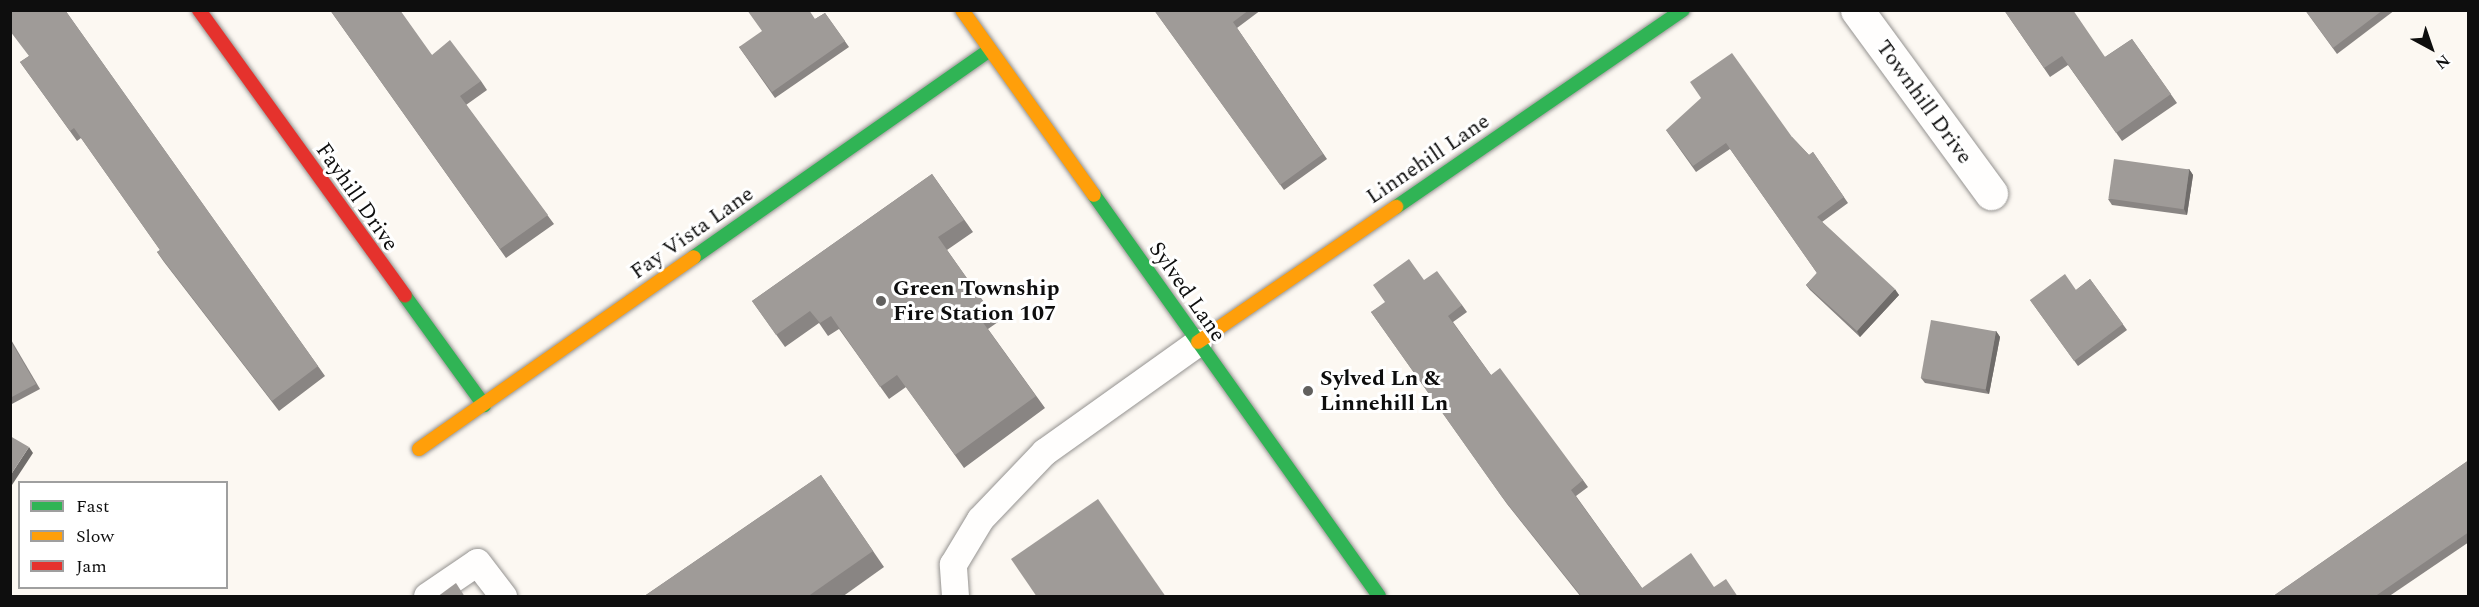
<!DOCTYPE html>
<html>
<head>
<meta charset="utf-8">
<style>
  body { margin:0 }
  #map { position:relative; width:2479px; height:607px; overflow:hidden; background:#fcf8f2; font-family:Spectral,serif }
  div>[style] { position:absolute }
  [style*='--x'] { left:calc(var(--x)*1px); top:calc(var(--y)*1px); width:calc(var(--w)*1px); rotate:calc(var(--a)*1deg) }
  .roads { filter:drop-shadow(0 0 2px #959391) drop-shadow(0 0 2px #959391) }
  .lane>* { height:27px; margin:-13.5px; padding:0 13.5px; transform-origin:13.5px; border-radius:13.5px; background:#fffefd }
  .street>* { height:33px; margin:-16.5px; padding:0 16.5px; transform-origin:16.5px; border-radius:16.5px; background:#fffefd }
  .fast>* { height:14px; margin:-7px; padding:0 7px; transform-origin:7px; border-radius:7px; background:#30b455 }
  .slow>* { height:14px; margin:-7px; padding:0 7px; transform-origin:7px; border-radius:7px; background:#ff9f0a }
  .jam>* { height:14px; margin:-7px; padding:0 7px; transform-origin:7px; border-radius:7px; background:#e5322d }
  .wall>* { inset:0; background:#898583 }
  .shaded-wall>* { inset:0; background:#6f6c6a }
  .building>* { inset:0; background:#9f9b98; transform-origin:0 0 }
  .dots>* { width:16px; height:16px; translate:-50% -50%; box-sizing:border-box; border:3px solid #fff; border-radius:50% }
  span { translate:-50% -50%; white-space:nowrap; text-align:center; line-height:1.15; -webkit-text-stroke:6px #fff; paint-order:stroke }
  .street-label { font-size:22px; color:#0e0e0e }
  .poi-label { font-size:22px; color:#0e0e0e; font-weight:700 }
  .left { translate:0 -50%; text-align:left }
  .frame { position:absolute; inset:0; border:12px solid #0e0e0e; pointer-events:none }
  .legend { position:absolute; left:18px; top:481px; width:210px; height:108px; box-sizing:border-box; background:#fff; border:2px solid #9f9f9f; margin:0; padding:8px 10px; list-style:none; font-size:18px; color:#0e0e0e }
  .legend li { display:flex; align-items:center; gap:12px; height:30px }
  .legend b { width:30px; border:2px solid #9f9f9f }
  .north { position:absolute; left:2401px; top:18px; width:60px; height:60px; -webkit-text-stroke:4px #fff; paint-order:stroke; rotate:140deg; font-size:16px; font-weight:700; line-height:24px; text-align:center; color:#0e0e0e }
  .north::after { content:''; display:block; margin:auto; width:21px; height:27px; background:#0e0e0e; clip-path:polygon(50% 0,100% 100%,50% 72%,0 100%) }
</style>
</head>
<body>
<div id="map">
  <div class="roads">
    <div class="lane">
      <div style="--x:427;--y:596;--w:60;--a:-34.2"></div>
      <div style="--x:477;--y:562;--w:43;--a:52.6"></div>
      <div style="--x:955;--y:596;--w:32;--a:-94"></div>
      <div style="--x:953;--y:564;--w:52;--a:-59"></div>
      <div style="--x:980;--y:519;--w:93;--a:-46.3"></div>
      <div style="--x:1044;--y:452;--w:189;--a:-35.5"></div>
    </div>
    <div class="street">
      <div style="--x:1857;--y:10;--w:227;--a:53.8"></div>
    </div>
    <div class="fast">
      <div style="--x:1094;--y:195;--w:492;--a:54.6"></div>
      <div style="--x:1396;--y:207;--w:348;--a:-34.5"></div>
      <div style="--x:694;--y:257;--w:361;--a:-35"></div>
      <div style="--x:405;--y:296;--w:135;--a:54.1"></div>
    </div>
    <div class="slow">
      <div style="--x:962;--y:10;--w:227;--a:54.5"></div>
      <div style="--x:1198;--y:342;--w:240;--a:-34.3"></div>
      <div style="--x:419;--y:449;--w:335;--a:-34.9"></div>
    </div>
    <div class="jam">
      <div style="--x:199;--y:10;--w:352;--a:54.2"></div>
    </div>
  </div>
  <div class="wall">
    <div style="clip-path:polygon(65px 10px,325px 376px,279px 411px,164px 262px,157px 252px,160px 250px,81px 138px,77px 141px,20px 62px,29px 56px)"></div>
    <div style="clip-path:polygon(330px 10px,432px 55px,481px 81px,487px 90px,466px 105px,554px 224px,506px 258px)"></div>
    <div style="clip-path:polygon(1154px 10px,1261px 10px,1237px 28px,1327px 159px,1284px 190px)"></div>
    <div style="clip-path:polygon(2004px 10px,2105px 57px,2132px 39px,2177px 103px,2122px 141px,2068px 65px,2050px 77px)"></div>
    <div style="clip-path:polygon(2305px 10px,2395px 10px,2337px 54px)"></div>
    <div style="clip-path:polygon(825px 13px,849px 47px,775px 98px,739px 47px,815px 19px)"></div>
    <div style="clip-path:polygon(1666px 130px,1792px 137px,1809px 155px,1813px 152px,1848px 203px,1822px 222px,1899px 295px,1860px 337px,1810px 290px,1806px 285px,1817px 273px,1730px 149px,1696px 172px)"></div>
    <div style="clip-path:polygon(2189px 169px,2193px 175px,2187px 215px,2112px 205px,2108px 199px)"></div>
    <div style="clip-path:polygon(932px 174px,973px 232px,947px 250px,998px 322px,988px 329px,1045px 408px,964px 468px,906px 387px,889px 399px,839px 329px,828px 336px,819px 323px,785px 347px,752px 301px)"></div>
    <div style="clip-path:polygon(2090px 279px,2127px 330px,2078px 366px,2030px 300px,2076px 290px)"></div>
    <div style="clip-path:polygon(1424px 280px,1462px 305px,1467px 312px,1453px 322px,1491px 375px,1583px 480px,1588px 487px,1576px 496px,1642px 588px,1714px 587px,1738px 597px,1581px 597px,1507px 504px,1371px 312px)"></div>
    <div style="clip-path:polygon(1996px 331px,2000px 337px,1989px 394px,1925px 383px,1921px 378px)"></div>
    <div style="clip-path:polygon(10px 338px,40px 389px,10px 405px)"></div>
    <div style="clip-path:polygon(2469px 460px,2469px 542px,2388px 597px,2272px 597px)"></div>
    <div style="clip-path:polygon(821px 475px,884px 567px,842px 597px,643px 597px)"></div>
  </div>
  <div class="shaded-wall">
    <div style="clip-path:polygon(2189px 169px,2193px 175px,2187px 215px,2184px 209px)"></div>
    <div style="clip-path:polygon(1895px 289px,1899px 295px,1860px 337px,1857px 331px)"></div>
    <div style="clip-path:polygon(1996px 331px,2000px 337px,1989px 394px,1985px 389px)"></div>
    <div style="clip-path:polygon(29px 447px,33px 453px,10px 488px,10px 476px)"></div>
  </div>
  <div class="building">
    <div style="clip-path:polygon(10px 10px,65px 10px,318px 366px,272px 401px,157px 252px,160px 250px,74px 128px,70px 131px,20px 62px,29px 56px,10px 31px)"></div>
    <div style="clip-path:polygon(330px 10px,400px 10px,432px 55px,450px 40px,481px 81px,460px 96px,548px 215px,500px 249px)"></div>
    <div style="clip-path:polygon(747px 10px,809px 10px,815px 19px,825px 13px,845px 41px,772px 92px,739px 47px,762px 31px)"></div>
    <div style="clip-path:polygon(1154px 10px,1249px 10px,1233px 22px,1323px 154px,1280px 185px)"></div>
    <div style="clip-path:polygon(2004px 10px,2073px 10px,2105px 57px,2132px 39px,2171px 94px,2116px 133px,2062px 56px,2044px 68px)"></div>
    <div style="clip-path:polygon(2305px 10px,2383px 10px,2333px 48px)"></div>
    <div style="clip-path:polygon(1732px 53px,1792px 137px,1809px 155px,1813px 152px,1844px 197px,1817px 217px,1895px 289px,1857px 331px,1806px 285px,1817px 273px,1726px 143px,1693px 166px,1666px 130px,1701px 98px,1690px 82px)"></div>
    <div style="left:2114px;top:159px;width:76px;height:40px;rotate:8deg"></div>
    <div style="clip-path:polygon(932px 174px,964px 220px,938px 237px,989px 310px,979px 317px,1036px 396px,955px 455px,897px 375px,880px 387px,831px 316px,820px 323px,810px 311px,776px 335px,752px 301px)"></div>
    <div style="clip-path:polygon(1409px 259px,1424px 280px,1437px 271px,1462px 305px,1448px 316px,1491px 375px,1500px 368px,1583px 480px,1571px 490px,1642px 588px,1691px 553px,1714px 587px,1726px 579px,1738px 597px,1582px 597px,1502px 497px,1371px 312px,1385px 302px,1373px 285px)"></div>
    <div style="clip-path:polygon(2065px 274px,2076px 290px,2090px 279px,2123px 324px,2074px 361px,2030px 300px)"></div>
    <div style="left:1931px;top:320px;width:66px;height:59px;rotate:10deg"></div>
    <div style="clip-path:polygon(10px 340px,36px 384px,10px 398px)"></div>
    <div style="clip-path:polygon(10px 436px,29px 447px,10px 476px)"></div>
    <div style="clip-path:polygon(2469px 460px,2469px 532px,2374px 597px,2272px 597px)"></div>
    <div style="clip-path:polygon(821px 475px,873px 551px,807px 597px,643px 597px)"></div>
    <div style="clip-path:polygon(1098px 499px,1166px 597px,1037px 597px,1011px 559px)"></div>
    <div style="clip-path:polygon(456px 583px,465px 597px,437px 597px)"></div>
  </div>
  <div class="dots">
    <div style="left:881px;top:301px;background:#61605e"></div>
    <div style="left:1308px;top:391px;background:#61605e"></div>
  </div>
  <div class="street-label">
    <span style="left:1924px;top:102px;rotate:54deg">Townhill Drive</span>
    <span style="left:1428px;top:159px;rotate:-34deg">Linnehill Lane</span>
    <span style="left:357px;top:197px;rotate:55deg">Fayhill Drive</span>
    <span style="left:692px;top:233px;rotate:-35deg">Fay Vista Lane</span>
    <span style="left:1187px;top:292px;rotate:55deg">Sylved Lane</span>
  </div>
  <div class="poi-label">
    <span class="left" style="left:893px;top:301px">Green Township<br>Fire Station 107</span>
    <span class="left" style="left:1320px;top:391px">Sylved Ln &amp;<br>Linnehill Ln</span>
  </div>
  <div class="frame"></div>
  <ul class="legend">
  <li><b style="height:8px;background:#30b455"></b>Fast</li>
  <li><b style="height:8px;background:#ff9f0a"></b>Slow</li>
  <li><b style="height:8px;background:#e5322d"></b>Jam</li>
  </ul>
  <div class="north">N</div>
</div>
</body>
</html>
